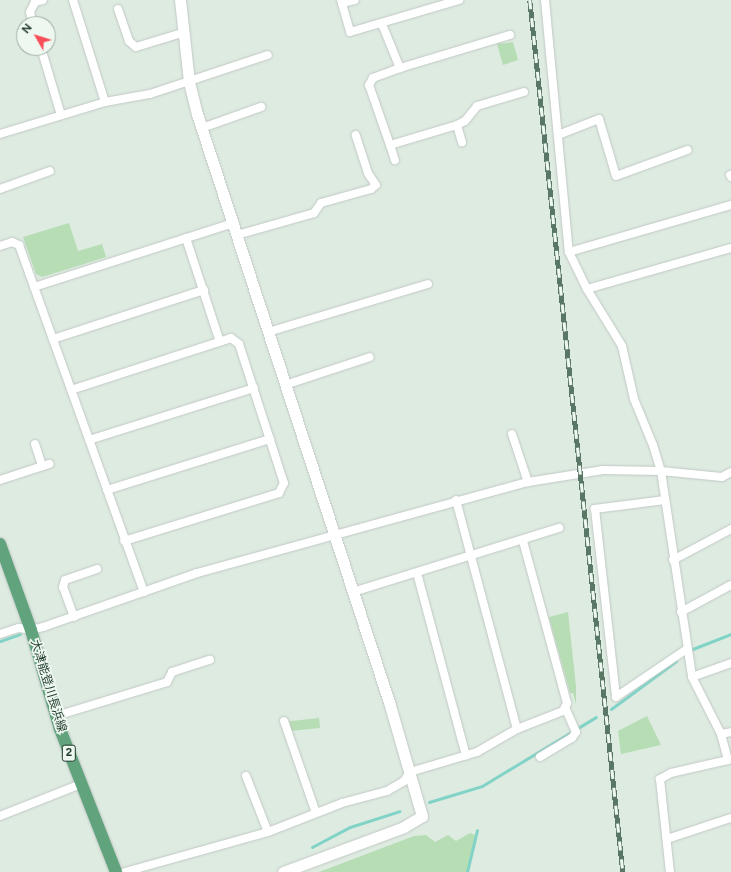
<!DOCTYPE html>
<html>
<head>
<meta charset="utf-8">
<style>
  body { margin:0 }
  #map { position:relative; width:731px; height:872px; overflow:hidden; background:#deebe1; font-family:Figtree,"Noto Sans JP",sans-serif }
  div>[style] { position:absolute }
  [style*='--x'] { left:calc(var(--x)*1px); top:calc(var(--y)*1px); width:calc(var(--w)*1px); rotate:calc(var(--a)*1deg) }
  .green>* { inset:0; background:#b7ddb5; transform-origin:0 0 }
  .stream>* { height:3px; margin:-1.5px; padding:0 1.5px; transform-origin:1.5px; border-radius:1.5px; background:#82d3c7 }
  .roads { filter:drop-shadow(0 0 1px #c0c8c4) drop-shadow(0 0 1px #c0c8c4) }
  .minor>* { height:8px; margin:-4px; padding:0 4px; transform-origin:4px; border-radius:4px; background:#fff }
  .tertiary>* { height:11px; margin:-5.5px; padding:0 5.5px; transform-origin:5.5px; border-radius:5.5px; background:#fff }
  .primary>* { height:12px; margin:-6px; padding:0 6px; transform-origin:6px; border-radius:6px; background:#60a37d }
  .rail>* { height:4.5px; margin-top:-2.25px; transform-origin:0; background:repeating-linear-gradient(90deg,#eef7f0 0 9px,#597765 0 18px); box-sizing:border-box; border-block:1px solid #597765 }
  span { translate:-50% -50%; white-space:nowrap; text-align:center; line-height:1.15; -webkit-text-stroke:3.5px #eef7f0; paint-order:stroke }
  .shield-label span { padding:1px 3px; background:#eef7f0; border:1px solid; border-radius:3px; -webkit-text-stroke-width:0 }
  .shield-label { font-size:11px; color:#1f3b2b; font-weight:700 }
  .street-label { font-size:12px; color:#1f3b2b }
  .north { position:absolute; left:16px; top:16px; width:40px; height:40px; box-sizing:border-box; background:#eef7f0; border:1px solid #9baca1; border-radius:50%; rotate:309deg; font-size:11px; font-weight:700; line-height:16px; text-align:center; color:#1f3b2b }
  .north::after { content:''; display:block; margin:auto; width:14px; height:18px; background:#f94d58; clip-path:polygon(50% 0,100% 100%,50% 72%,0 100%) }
</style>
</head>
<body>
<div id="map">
  <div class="green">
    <div style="clip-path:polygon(513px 42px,518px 60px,503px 65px,497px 44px)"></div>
    <div style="clip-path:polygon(69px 223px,78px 251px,102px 244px,106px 257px,42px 277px,36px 274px,23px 237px)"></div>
    <div style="clip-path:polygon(568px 612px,576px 686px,576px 704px,573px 693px,570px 693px,549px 617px)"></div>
    <div style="clip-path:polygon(647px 716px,661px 745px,621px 754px,618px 731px)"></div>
    <div style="left:319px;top:718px;width:10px;height:30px;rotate:84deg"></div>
    <div style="clip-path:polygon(470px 833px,475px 835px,469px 872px,319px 872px,414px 836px,426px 835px,435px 842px,448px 835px,456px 841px)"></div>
  </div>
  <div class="stream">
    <div style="--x:0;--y:641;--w:21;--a:-19"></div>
    <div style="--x:690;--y:650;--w:44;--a:-21.3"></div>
    <div style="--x:611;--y:709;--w:81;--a:-36.4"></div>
    <div style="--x:429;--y:802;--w:55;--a:-16.8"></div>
    <div style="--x:482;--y:786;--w:133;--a:-31.2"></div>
    <div style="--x:312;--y:847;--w:43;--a:-27.8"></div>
    <div style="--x:350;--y:827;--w:52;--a:-17.7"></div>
    <div style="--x:467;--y:872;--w:43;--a:-76.6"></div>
  </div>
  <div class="roads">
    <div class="minor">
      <div style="--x:73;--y:0;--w:107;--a:72.6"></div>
      <div style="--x:341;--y:0;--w:33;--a:74"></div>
      <div style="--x:350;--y:32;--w:114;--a:-16.4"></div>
      <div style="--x:545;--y:0;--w:253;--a:84.6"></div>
      <div style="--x:569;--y:252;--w:41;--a:64.1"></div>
      <div style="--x:587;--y:289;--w:67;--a:58.4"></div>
      <div style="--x:622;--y:346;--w:54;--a:77.2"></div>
      <div style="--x:634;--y:399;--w:50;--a:67.6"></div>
      <div style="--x:653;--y:445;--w:27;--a:73"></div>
      <div style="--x:661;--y:471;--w:208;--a:81.4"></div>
      <div style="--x:692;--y:677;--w:64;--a:63"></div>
      <div style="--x:721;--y:734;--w:27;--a:75"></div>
      <div style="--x:728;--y:760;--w:58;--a:167.2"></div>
      <div style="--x:671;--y:773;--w:13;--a:151"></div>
      <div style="--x:660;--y:779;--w:94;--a:83.9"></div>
      <div style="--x:342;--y:3;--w:13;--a:-13"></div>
      <div style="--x:118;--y:9;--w:34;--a:71"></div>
      <div style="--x:129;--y:41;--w:9;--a:41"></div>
      <div style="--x:136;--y:47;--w:48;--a:-16.9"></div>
      <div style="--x:33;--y:24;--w:12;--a:-104"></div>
      <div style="--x:30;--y:12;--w:11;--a:-63"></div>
      <div style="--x:35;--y:2;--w:8;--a:-14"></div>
      <div style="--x:382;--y:24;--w:48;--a:67.8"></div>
      <div style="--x:400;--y:68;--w:29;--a:160"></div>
      <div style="--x:373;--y:78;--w:8;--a:120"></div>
      <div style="--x:369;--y:85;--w:64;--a:70.7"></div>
      <div style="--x:390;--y:145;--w:70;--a:-16.6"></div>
      <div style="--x:457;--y:125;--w:9;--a:-27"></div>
      <div style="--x:465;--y:121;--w:19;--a:-51"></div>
      <div style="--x:477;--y:106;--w:49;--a:-16.6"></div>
      <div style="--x:41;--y:48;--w:70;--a:73.4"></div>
      <div style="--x:400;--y:68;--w:115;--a:-16.7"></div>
      <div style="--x:457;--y:125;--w:18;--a:74"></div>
      <div style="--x:202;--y:128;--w:63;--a:-19.6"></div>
      <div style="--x:0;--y:134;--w:110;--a:-16.9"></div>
      <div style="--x:105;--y:102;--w:46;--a:-10.1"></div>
      <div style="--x:150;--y:94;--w:124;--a:-18.3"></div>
      <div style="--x:558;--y:135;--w:44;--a:-21.3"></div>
      <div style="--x:599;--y:119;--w:59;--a:73.4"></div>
      <div style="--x:616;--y:176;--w:76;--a:-20.1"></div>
      <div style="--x:390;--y:145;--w:16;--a:72"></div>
      <div style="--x:730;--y:175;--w:2;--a:63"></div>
      <div style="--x:0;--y:189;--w:53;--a:-19.8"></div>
      <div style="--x:237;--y:235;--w:80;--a:-15.9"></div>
      <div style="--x:314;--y:213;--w:12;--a:-55"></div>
      <div style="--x:321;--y:203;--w:52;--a:-15.6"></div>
      <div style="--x:371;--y:189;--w:6;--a:-39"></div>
      <div style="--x:376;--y:185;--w:14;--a:-124"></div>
      <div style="--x:368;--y:173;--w:40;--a:-108"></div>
      <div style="--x:186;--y:238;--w:109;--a:71.9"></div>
      <div style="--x:0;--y:246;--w:13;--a:-18"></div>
      <div style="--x:12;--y:242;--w:8;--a:23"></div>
      <div style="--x:19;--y:245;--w:369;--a:70.2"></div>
      <div style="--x:569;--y:252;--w:169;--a:-16.2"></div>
      <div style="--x:34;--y:287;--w:209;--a:-17.8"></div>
      <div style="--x:587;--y:289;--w:150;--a:-15.9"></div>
      <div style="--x:268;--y:332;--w:167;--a:-16.7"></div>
      <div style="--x:53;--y:339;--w:159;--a:-18"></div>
      <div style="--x:285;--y:385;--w:89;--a:-18.2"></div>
      <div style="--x:71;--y:390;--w:168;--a:-18"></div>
      <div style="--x:231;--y:338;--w:10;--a:37"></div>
      <div style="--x:239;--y:344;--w:146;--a:72.1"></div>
      <div style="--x:284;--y:483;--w:11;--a:117"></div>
      <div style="--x:279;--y:493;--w:162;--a:162.8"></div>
      <div style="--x:512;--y:434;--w:51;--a:71.6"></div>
      <div style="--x:89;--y:440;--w:173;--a:-17.5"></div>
      <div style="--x:35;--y:444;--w:23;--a:72"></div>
      <div style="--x:0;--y:480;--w:52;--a:-18.1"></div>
      <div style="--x:107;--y:490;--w:171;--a:-17.4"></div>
      <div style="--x:456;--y:500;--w:237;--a:75.1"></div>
      <div style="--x:665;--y:500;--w:71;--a:172.7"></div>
      <div style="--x:595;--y:509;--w:189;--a:83.6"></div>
      <div style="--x:616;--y:697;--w:86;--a:-34.1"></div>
      <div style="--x:673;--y:560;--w:66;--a:-28.1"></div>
      <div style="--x:417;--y:573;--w:189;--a:75"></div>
      <div style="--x:353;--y:592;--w:216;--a:-17.3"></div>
      <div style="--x:681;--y:612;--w:57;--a:-28.4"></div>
      <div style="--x:74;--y:617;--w:32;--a:-110"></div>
      <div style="--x:63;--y:587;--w:7;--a:-74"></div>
      <div style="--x:65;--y:580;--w:34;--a:-19"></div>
      <div style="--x:0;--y:634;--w:20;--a:-18"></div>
      <div style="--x:19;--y:628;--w:12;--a:9"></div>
      <div style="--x:31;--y:630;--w:12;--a:-14"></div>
      <div style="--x:43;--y:627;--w:163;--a:-19.3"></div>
      <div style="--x:197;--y:573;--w:343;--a:-15.4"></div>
      <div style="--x:528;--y:482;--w:76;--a:-9.1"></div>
      <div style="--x:603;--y:470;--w:58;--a:1"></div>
      <div style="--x:661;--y:471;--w:61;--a:5.6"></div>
      <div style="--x:722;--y:477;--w:10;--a:-29"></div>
      <div style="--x:692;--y:677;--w:41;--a:-19.7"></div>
      <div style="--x:56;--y:716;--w:116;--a:-17"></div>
      <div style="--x:167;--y:682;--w:11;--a:-63"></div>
      <div style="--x:172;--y:672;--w:40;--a:-18"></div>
      <div style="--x:284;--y:721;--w:97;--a:70.8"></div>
      <div style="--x:721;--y:734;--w:10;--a:-11"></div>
      <div style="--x:540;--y:757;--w:37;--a:-31"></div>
      <div style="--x:572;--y:738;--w:7;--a:-56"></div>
      <div style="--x:576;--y:732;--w:27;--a:-114"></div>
      <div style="--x:246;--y:776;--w:60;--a:68.6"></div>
      <div style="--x:0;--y:816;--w:87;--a:-21.6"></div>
      <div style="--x:667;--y:839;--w:67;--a:-18.2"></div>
      <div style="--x:125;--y:872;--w:148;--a:-15.6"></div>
      <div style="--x:268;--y:832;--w:79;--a:-21.4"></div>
      <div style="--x:342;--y:803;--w:47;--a:-14.9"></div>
      <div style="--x:387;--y:791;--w:20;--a:-30"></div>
      <div style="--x:404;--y:781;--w:11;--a:-56"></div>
      <div style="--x:410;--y:772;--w:70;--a:-16.6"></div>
      <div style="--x:477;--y:752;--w:46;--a:-29.9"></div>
      <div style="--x:517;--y:729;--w:49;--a:-21.4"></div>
      <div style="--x:563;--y:711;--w:9;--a:-63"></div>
      <div style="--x:567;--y:703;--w:168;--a:-105.2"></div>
    </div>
    <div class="tertiary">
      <div style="--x:180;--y:0;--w:82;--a:83.7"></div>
      <div style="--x:189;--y:82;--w:33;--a:76"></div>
      <div style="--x:197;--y:114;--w:619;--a:71.92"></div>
      <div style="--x:389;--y:702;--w:119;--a:73.9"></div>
      <div style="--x:422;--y:816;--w:21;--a:149"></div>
      <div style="--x:404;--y:827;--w:129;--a:159.6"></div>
    </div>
    <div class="primary">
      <div style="--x:0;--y:544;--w:91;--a:70.2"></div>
      <div style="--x:31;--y:630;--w:103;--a:73.7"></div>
      <div style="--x:60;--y:729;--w:154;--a:68.6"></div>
    </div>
  </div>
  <div class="rail">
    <div style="--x:530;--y:0;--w:877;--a:83.91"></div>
  </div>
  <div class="shield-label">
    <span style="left:69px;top:753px">2</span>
  </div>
  <div class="street-label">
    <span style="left:48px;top:686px;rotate:73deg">大津能登川長浜線</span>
  </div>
  <div class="north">N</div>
</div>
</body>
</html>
